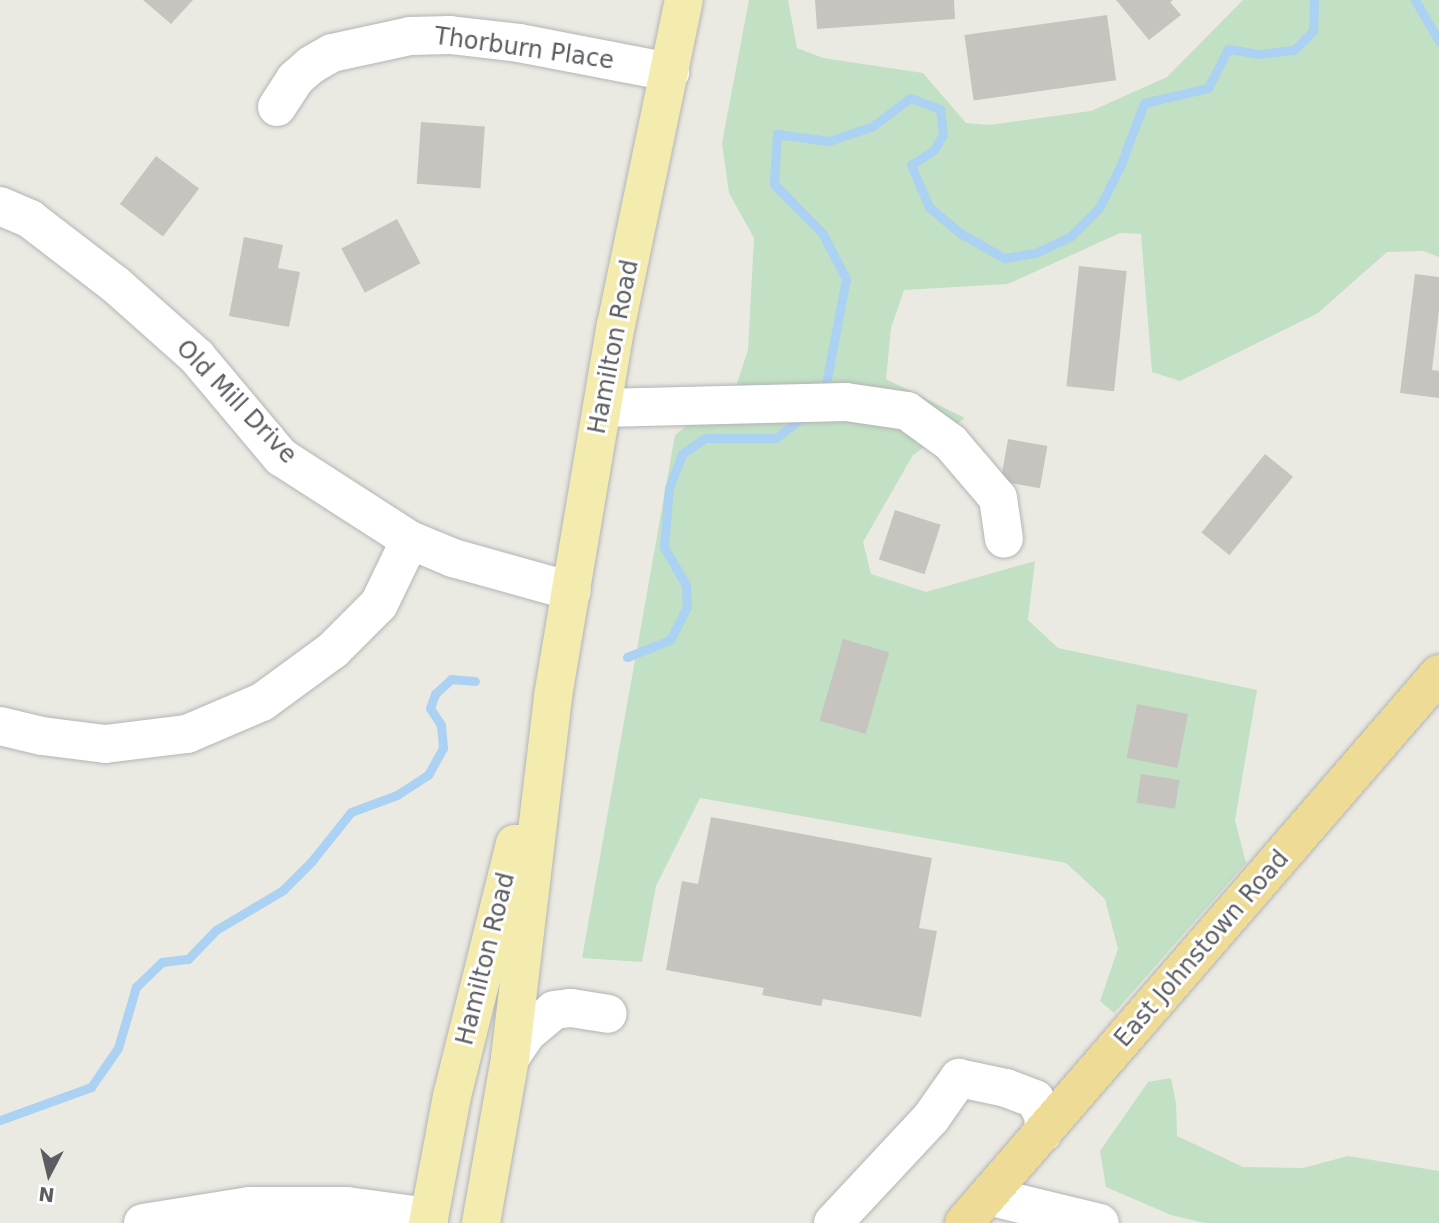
<!DOCTYPE html>
<html>
<head>
<meta charset="utf-8">
<style>
  body { margin:0 }
  #map { position:relative; width:1439px; height:1223px; overflow:hidden; background:#ebeae2; font-family:"DejaVu Sans",sans-serif }
  div>[style] { position:absolute }
  [style*='--x'] { left:calc(var(--x)*1px); top:calc(var(--y)*1px); width:calc(var(--w)*1px); rotate:calc(var(--a)*1deg) }
  .green>* { inset:0; background:#c2e0c3 }
  .stream>* { height:9px; margin:-4.5px; padding:0 4.5px; transform-origin:4.5px; border-radius:4.5px; background:#abd1f3 }
  .building>* { inset:0; background:#c7c4bf; transform-origin:0 0 }
  .roads { filter:drop-shadow(0 0 2px #b3b4b8) drop-shadow(0 0 2px #b3b4b8) }
  .minor>* { height:38px; margin:-19px; padding:0 19px; transform-origin:19px; border-radius:19px; background:#fff }
  .major>* { height:38px; margin:-19px; padding:0 19px; transform-origin:19px; border-radius:19px; background:#f4ebaf }
  .highway>* { height:38px; margin:-19px; padding:0 19px; transform-origin:19px; border-radius:19px; background:#eedb96 }
  span { translate:-50% -50%; white-space:nowrap; text-align:center; line-height:1.15; -webkit-text-stroke:6px #fff; paint-order:stroke }
  .street-label { font-size:24px; color:#5b5d61 }
  .north { position:absolute; left:14px; top:1139px; width:70px; height:70px; -webkit-text-stroke:5px #fff; paint-order:stroke; rotate:187deg; font-size:19px; font-weight:700; line-height:28px; text-align:center; color:#5b5d61 }
  .north::after { content:''; display:block; margin:auto; width:24px; height:32px; background:#5b5d61; clip-path:polygon(50% 0,100% 100%,50% 72%,0 100%) }
</style>
</head>
<body>
<div id="map">
  <div class="green">
    <div style="clip-path:polygon(749px 0,788px 0,797px 48px,823px 58px,923px 73px,966px 123px,989px 125px,1091px 111px,1167px 77px,1243px 0,1439px 0,1439px 257px,1423px 251px,1387px 252px,1318px 313px,1180px 381px,1152px 372px,1141px 234px,1120px 233px,1008px 284px,904px 290px,891px 328px,886px 379px,965px 418px,913px 455px,863px 542px,871px 574px,926px 592px,1035px 561px,1028px 620px,1058px 648px,1257px 690px,1235px 820px,1246px 863px,1114px 1013px,1100px 1001px,1118px 949px,1105px 899px,1066px 863px,700px 798px,656px 886px,642px 962px,582px 958px,675px 435px,736px 387px,748px 350px,754px 238px,729px 193px,722px 143px)"></div>
    <div style="clip-path:polygon(1171px 1078px,1176px 1103px,1177px 1136px,1243px 1167px,1303px 1168px,1348px 1156px,1439px 1171px,1439px 1223px,1205px 1223px,1171px 1215px,1106px 1187px,1100px 1151px,1148px 1082px)"></div>
  </div>
  <div class="stream">
    <div style="--x:1415;--y:0;--w:48;--a:59.7"></div>
    <div style="--x:824;--y:394;--w:117;--a:-79.2"></div>
    <div style="--x:846;--y:279;--w:51;--a:-117.1"></div>
    <div style="--x:823;--y:234;--w:70;--a:-134.4"></div>
    <div style="--x:774;--y:184;--w:50;--a:-86.6"></div>
    <div style="--x:777;--y:134;--w:52;--a:7.7"></div>
    <div style="--x:829;--y:141;--w:46;--a:-18.8"></div>
    <div style="--x:873;--y:126;--w:46;--a:-37.1"></div>
    <div style="--x:910;--y:98;--w:32;--a:20"></div>
    <div style="--x:940;--y:109;--w:25;--a:83"></div>
    <div style="--x:943;--y:134;--w:18;--a:119"></div>
    <div style="--x:934;--y:150;--w:27;--a:147"></div>
    <div style="--x:911;--y:165;--w:46;--a:66.8"></div>
    <div style="--x:929;--y:207;--w:40;--a:40"></div>
    <div style="--x:960;--y:233;--w:51;--a:29.6"></div>
    <div style="--x:1004;--y:258;--w:31;--a:-9"></div>
    <div style="--x:1035;--y:253;--w:40;--a:-25"></div>
    <div style="--x:1071;--y:236;--w:40;--a:-45"></div>
    <div style="--x:1099;--y:208;--w:46;--a:-62.9"></div>
    <div style="--x:1120;--y:167;--w:68;--a:-69.4"></div>
    <div style="--x:1144;--y:103;--w:66;--a:-13.2"></div>
    <div style="--x:1208;--y:88;--w:44;--a:-62.9"></div>
    <div style="--x:1228;--y:49;--w:31;--a:9"></div>
    <div style="--x:1259;--y:54;--w:35;--a:-7"></div>
    <div style="--x:1294;--y:50;--w:27;--a:-45"></div>
    <div style="--x:1313;--y:31;--w:31;--a:-88"></div>
    <div style="--x:627;--y:657;--w:46;--a:-21.6"></div>
    <div style="--x:670;--y:640;--w:37;--a:-63"></div>
    <div style="--x:687;--y:607;--w:22;--a:-93"></div>
    <div style="--x:686;--y:585;--w:44;--a:-120.1"></div>
    <div style="--x:664;--y:547;--w:59;--a:-85.2"></div>
    <div style="--x:669;--y:488;--w:36;--a:-69"></div>
    <div style="--x:682;--y:454;--w:28;--a:-35"></div>
    <div style="--x:705;--y:438;--w:71;--a:0"></div>
    <div style="--x:776;--y:438;--w:36;--a:-38"></div>
    <div style="--x:0;--y:1120;--w:97;--a:-19.9"></div>
    <div style="--x:91;--y:1087;--w:47;--a:-55.3"></div>
    <div style="--x:118;--y:1048;--w:64;--a:-73.6"></div>
    <div style="--x:136;--y:987;--w:36;--a:-44"></div>
    <div style="--x:162;--y:962;--w:26;--a:-7"></div>
    <div style="--x:188;--y:959;--w:40;--a:-46"></div>
    <div style="--x:216;--y:930;--w:78;--a:-30.8"></div>
    <div style="--x:283;--y:890;--w:40;--a:-45"></div>
    <div style="--x:311;--y:862;--w:64;--a:-51.3"></div>
    <div style="--x:351;--y:812;--w:49;--a:-20.3"></div>
    <div style="--x:397;--y:795;--w:37;--a:-33"></div>
    <div style="--x:428;--y:775;--w:31;--a:-61"></div>
    <div style="--x:443;--y:748;--w:23;--a:-95"></div>
    <div style="--x:441;--y:725;--w:20;--a:-123"></div>
    <div style="--x:430;--y:708;--w:15;--a:-70"></div>
    <div style="--x:435;--y:694;--w:22;--a:-43"></div>
    <div style="--x:451;--y:679;--w:24;--a:5"></div>
  </div>
  <div class="building">
    <div style="clip-path:polygon(143px 0,193px 0,171px 24px)"></div>
    <div style="clip-path:polygon(815px 0,954px 0,955px 19px,817px 29px)"></div>
    <div style="clip-path:polygon(1116px 0,1173px 0,1170px 2px,1181px 15px,1149px 40px)"></div>
    <div style="left:1107px;top:15px;width:66px;height:144px;rotate:82deg"></div>
    <div style="left:421px;top:122px;width:64px;height:62px;rotate:4deg"></div>
    <div style="left:156px;top:156px;width:54px;height:60px;rotate:37deg"></div>
    <div style="left:397px;top:219px;width:50px;height:63px;rotate:62deg"></div>
    <div style="clip-path:polygon(244px 237px,283px 245px,278px 268px,300px 272px,289px 327px,229px 316px)"></div>
    <div style="left:1079px;top:266px;width:48px;height:121px;rotate:6deg"></div>
    <div style="clip-path:polygon(1415px 274px,1439px 277px,1439px 310px,1432px 370px,1439px 371px,1439px 398px,1400px 393px)"></div>
    <div style="left:1008px;top:439px;width:40px;height:43px;rotate:10deg"></div>
    <div style="left:1265px;top:454px;width:36px;height:101px;rotate:39deg"></div>
    <div style="left:895px;top:510px;width:48px;height:52px;rotate:18deg"></div>
    <div style="left:843px;top:639px;width:48px;height:85px;rotate:16deg"></div>
    <div style="left:1137px;top:704px;width:52px;height:55px;rotate:11deg"></div>
    <div style="left:1141px;top:774px;width:39px;height:29px;rotate:9deg"></div>
    <div style="clip-path:polygon(711px 817px,932px 858px,919px 928px,937px 931px,921px 1017px,823px 999px,821px 1006px,762px 995px,764px 988px,666px 970px,682px 881px,698px 884px)"></div>
  </div>
  <div class="roads">
    <div class="minor">
      <div style="--x:277;--y:107;--w:33;--a:-57"></div>
      <div style="--x:295;--y:79;--w:21;--a:-41"></div>
      <div style="--x:311;--y:65;--w:24;--a:-30"></div>
      <div style="--x:332;--y:53;--w:80;--a:-12.3"></div>
      <div style="--x:410;--y:36;--w:40;--a:-1.4"></div>
      <div style="--x:450;--y:35;--w:69;--a:6.6"></div>
      <div style="--x:519;--y:43;--w:154;--a:10.9"></div>
      <div style="--x:0;--y:206;--w:33;--a:23"></div>
      <div style="--x:30;--y:219;--w:108;--a:37.5"></div>
      <div style="--x:116;--y:285;--w:108;--a:41.6"></div>
      <div style="--x:197;--y:357;--w:131;--a:50"></div>
      <div style="--x:281;--y:457;--w:153;--a:32.8"></div>
      <div style="--x:410;--y:540;--w:47;--a:22.7"></div>
      <div style="--x:453;--y:558;--w:123;--a:15.6"></div>
      <div style="--x:602;--y:408;--w:244;--a:-1.4"></div>
      <div style="--x:846;--y:402;--w:62;--a:8.4"></div>
      <div style="--x:907;--y:411;--w:54;--a:36"></div>
      <div style="--x:951;--y:443;--w:72;--a:49.5"></div>
      <div style="--x:998;--y:498;--w:41;--a:81.7"></div>
      <div style="--x:0;--y:726;--w:43;--a:13.4"></div>
      <div style="--x:42;--y:736;--w:64;--a:7.2"></div>
      <div style="--x:105;--y:744;--w:83;--a:-7"></div>
      <div style="--x:187;--y:734;--w:82;--a:-23.1"></div>
      <div style="--x:262;--y:702;--w:88;--a:-36.2"></div>
      <div style="--x:333;--y:650;--w:65;--a:-45"></div>
      <div style="--x:379;--y:604;--w:71;--a:-64.2"></div>
      <div style="--x:510;--y:1058;--w:30;--a:-56"></div>
      <div style="--x:527;--y:1033;--w:35;--a:-40"></div>
      <div style="--x:554;--y:1010;--w:17;--a:-7"></div>
      <div style="--x:571;--y:1008;--w:37;--a:9"></div>
      <div style="--x:988;--y:1196;--w:115;--a:13.6"></div>
      <div style="--x:143;--y:1223;--w:108;--a:-9"></div>
      <div style="--x:250;--y:1206;--w:97;--a:0"></div>
      <div style="--x:347;--y:1206;--w:83;--a:7.6"></div>
      <div style="--x:833;--y:1223;--w:144;--a:-47"></div>
      <div style="--x:931;--y:1118;--w:49;--a:-55"></div>
      <div style="--x:959;--y:1078;--w:48;--a:12"></div>
      <div style="--x:1006;--y:1088;--w:31;--a:21"></div>
      <div style="--x:1035;--y:1099;--w:20;--a:63"></div>
      <div style="--x:1044;--y:1117;--w:16;--a:94"></div>
    </div>
    <div class="major">
      <div style="--x:428;--y:1223;--w:129;--a:-79.3"></div>
      <div style="--x:452;--y:1096;--w:260;--a:-76"></div>
      <div style="--x:481;--y:1223;--w:168;--a:-80"></div>
      <div style="--x:510;--y:1058;--w:365;--a:-83.2"></div>
      <div style="--x:553;--y:696;--w:376;--a:-80.4"></div>
      <div style="--x:616;--y:325;--w:332;--a:-78.2"></div>
    </div>
    <div class="highway">
      <div style="--x:964;--y:1223;--w:726;--a:-49.13"></div>
    </div>
  </div>
  <div class="street-label">
    <span style="left:524px;top:49px;rotate:8deg">Thorburn Place</span>
    <span style="left:614px;top:347px;rotate:-79deg">Hamilton Road</span>
    <span style="left:236px;top:402px;rotate:46deg">Old Mill Drive</span>
    <span style="left:1202px;top:949px;rotate:-49deg">East Johnstown Road</span>
    <span style="left:486px;top:959px;rotate:-76deg">Hamilton Road</span>
  </div>
  <div class="north">N</div>
</div>
</body>
</html>
